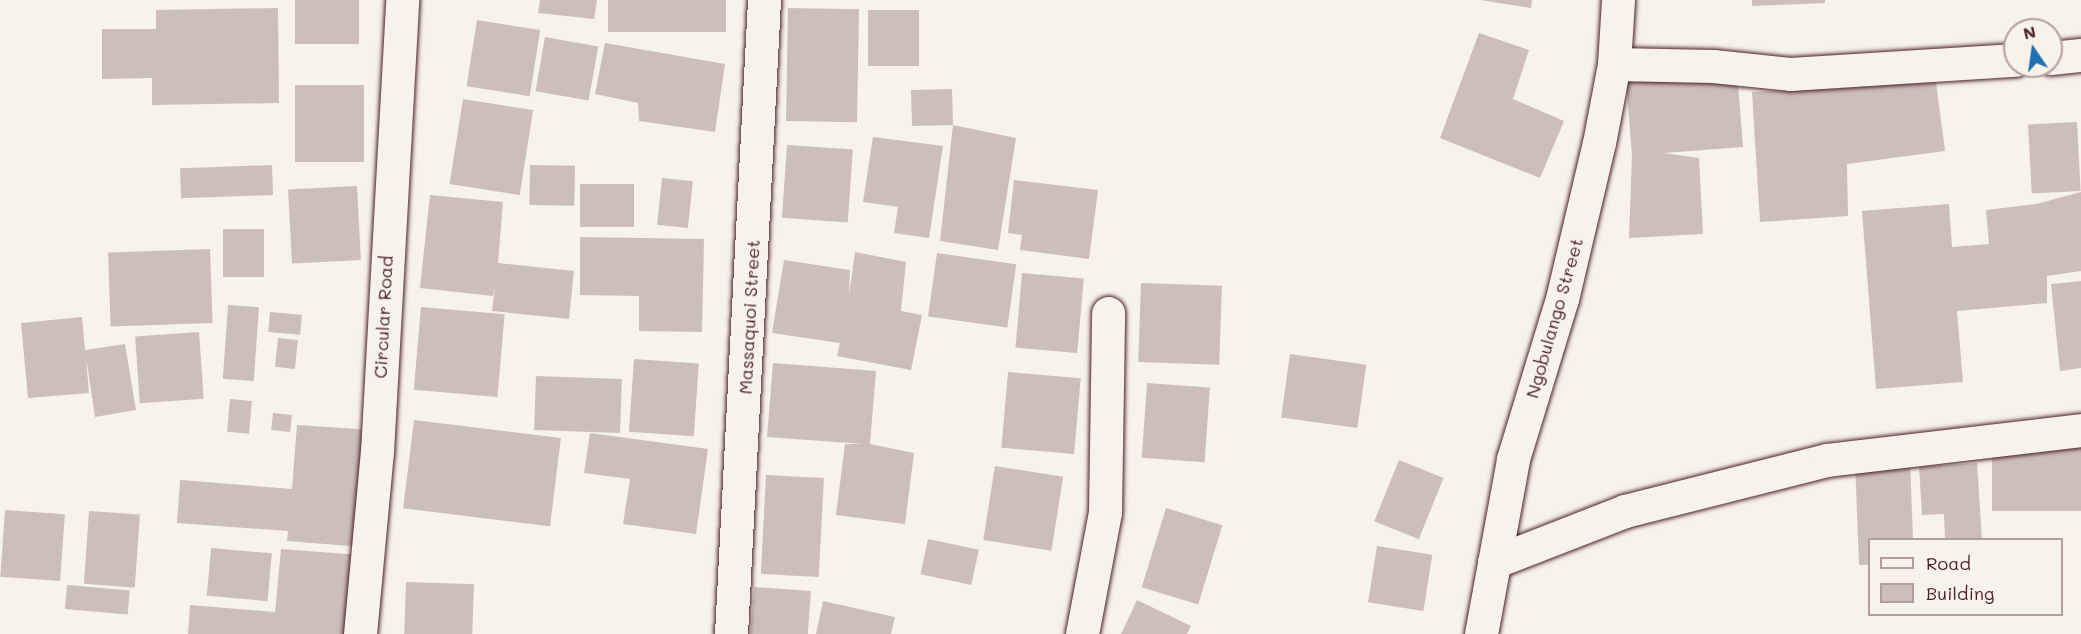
<!DOCTYPE html>
<html>
<head>
<meta charset="utf-8">
<style>
  body { margin:0 }
  #map { position:relative; width:2081px; height:634px; overflow:hidden; background:#f7f3e8; font-family:Mali,sans-serif }
  div>[style] { position:absolute }
  [style*='--x'] { left:calc(var(--x)*1px); top:calc(var(--y)*1px); width:calc(var(--w)*1px); rotate:calc(var(--a)*1deg) }
  .building>* { inset:0; background:#ccbfb9; transform-origin:0 0 }
  .roads { filter:drop-shadow(0 0 2px #4a1f2b) drop-shadow(0 0 2px #4a1f2b) }
  .minor>* { height:33px; margin:-16.5px; padding:0 16.5px; transform-origin:16.5px; border-radius:16.5px; background:#f7f3e8 }
  span { translate:-50% -50%; white-space:nowrap; text-align:center; line-height:1.15; -webkit-text-stroke:4.5px #f7f3e8; paint-order:stroke }
  .street-label { font-size:18px; color:#4a1f2b }
  .legend { position:absolute; left:1868px; top:538px; width:195px; height:78px; box-sizing:border-box; background:#f7f3e8; border:2px solid #b29e9c; margin:0; padding:8px 10px; list-style:none; font-size:18px; color:#4a1f2b }
  .legend li { display:flex; align-items:center; gap:12px; height:30px }
  .legend b { width:30px; border:2px solid #b29e9c }
  .north { position:absolute; left:2003px; top:18px; width:60px; height:60px; box-sizing:border-box; background:#f7f3e8; border:2px solid #b29e9c; border-radius:50%; rotate:347deg; font-size:16px; font-weight:700; line-height:24px; text-align:center; color:#4a1f2b }
  .north::after { content:''; display:block; margin:auto; width:21px; height:27px; background:#1f6fb2; clip-path:polygon(50% 0,100% 100%,50% 72%,0 100%) }
</style>
</head>
<body>
<div id="map">
  <div class="building">
    <div style="left:295px;top:0;width:64px;height:44px"></div>
    <div style="clip-path:polygon(540px 0,597px 0,594px 19px,538px 13px)"></div>
    <div style="left:608px;top:0;width:118px;height:32px"></div>
    <div style="clip-path:polygon(1480px 0,1532px 0,1531px 8px)"></div>
    <div style="clip-path:polygon(1752px 0,1825px 0,1825px 3px,1752px 6px)"></div>
    <div style="clip-path:polygon(278px 8px,279px 103px,152px 105px,152px 78px,102px 79px,102px 29px,156px 29px,156px 10px)"></div>
    <div style="left:788px;top:8px;width:71px;height:113px;rotate:1deg"></div>
    <div style="left:868px;top:10px;width:51px;height:56px"></div>
    <div style="left:477px;top:20px;width:64px;height:67px;rotate:9deg"></div>
    <div style="clip-path:polygon(1479px 33px,1529px 50px,1513px 99px,1564px 121px,1540px 178px,1440px 138px)"></div>
    <div style="left:545px;top:37px;width:54px;height:55px;rotate:10deg"></div>
    <div style="clip-path:polygon(605px 43px,725px 64px,715px 132px,639px 121px,638px 103px,595px 94px)"></div>
    <div style="clip-path:polygon(1737px 71px,1743px 147px,1664px 153px,1699px 158px,1703px 234px,1629px 238px,1632px 156px,1626px 80px)"></div>
    <div style="clip-path:polygon(1935px 75px,1945px 151px,1847px 164px,1848px 216px,1760px 222px,1752px 92px,1838px 88px)"></div>
    <div style="left:295px;top:85px;width:69px;height:77px"></div>
    <div style="clip-path:polygon(952px 89px,953px 125px,1016px 138px,998px 250px,940px 241px,953px 125px,912px 126px,911px 90px)"></div>
    <div style="left:463px;top:99px;width:71px;height:86px;rotate:9deg"></div>
    <div style="left:2077px;top:122px;width:69px;height:49px;rotate:87deg"></div>
    <div style="clip-path:polygon(873px 137px,943px 146px,929px 238px,894px 233px,898px 207px,863px 202px)"></div>
    <div style="left:787px;top:145px;width:66px;height:73px;rotate:4deg"></div>
    <div style="left:272px;top:165px;width:30px;height:92px;rotate:88deg"></div>
    <div style="left:530px;top:165px;width:45px;height:40px;rotate:1deg"></div>
    <div style="left:662px;top:178px;width:31px;height:47px;rotate:6deg"></div>
    <div style="clip-path:polygon(1014px 180px,1098px 190px,1089px 259px,1020px 250px,1022px 235px,1008px 233px)"></div>
    <div style="left:580px;top:184px;width:54px;height:43px"></div>
    <div style="left:357px;top:186px;width:74px;height:69px;rotate:87deg"></div>
    <div style="clip-path:polygon(2081px 192px,2081px 271px,2047px 276px,2047px 303px,1957px 311px,1963px 382px,1876px 389px,1862px 211px,1949px 204px,1952px 247px,1989px 244px,1986px 210px,2036px 204px)"></div>
    <div style="clip-path:polygon(430px 195px,503px 202px,498px 263px,574px 271px,569px 319px,492px 311px,495px 286px,493px 296px,420px 288px)"></div>
    <div style="left:223px;top:229px;width:41px;height:48px"></div>
    <div style="clip-path:polygon(580px 237px,704px 239px,702px 332px,639px 331px,639px 296px,580px 295px)"></div>
    <div style="left:210px;top:249px;width:74px;height:102px;rotate:88deg"></div>
    <div style="clip-path:polygon(855px 252px,906px 262px,901px 311px,922px 315px,911px 370px,837px 356px,840px 343px,772px 333px,784px 260px,850px 270px,849px 295px)"></div>
    <div style="left:937px;top:253px;width:80px;height:64px;rotate:8deg"></div>
    <div style="left:1022px;top:273px;width:62px;height:75px;rotate:5deg"></div>
    <div style="clip-path:polygon(2081px 281px,2081px 368px,2060px 371px,2051px 284px)"></div>
    <div style="left:1141px;top:283px;width:81px;height:79px;rotate:2deg"></div>
    <div style="left:228px;top:305px;width:31px;height:74px;rotate:4deg"></div>
    <div style="left:421px;top:307px;width:84px;height:83px;rotate:5deg"></div>
    <div style="left:270px;top:312px;width:32px;height:20px;rotate:5deg"></div>
    <div style="clip-path:polygon(82px 317px,85px 350px,125px 344px,136px 410px,95px 417px,86px 357px,89px 393px,28px 398px,21px 323px)"></div>
    <div style="left:199px;top:332px;width:67px;height:64px;rotate:86deg"></div>
    <div style="left:278px;top:338px;width:20px;height:29px;rotate:6deg"></div>
    <div style="left:1290px;top:354px;width:77px;height:64px;rotate:8deg"></div>
    <div style="left:634px;top:359px;width:65px;height:73px;rotate:4deg"></div>
    <div style="clip-path:polygon(773px 363px,876px 371px,870px 444px,914px 453px,905px 524px,836px 515px,845px 444px,863px 444px,767px 437px)"></div>
    <div style="left:1008px;top:372px;width:73px;height:76px;rotate:5deg"></div>
    <div style="left:536px;top:376px;width:86px;height:54px;rotate:2deg"></div>
    <div style="left:1147px;top:383px;width:63px;height:75px;rotate:4deg"></div>
    <div style="left:230px;top:399px;width:22px;height:33px;rotate:5deg"></div>
    <div style="left:273px;top:413px;width:19px;height:17px;rotate:6deg"></div>
    <div style="left:414px;top:420px;width:148px;height:89px;rotate:7deg"></div>
    <div style="clip-path:polygon(297px 425px,372px 430px,363px 547px,287px 541px,288px 531px,177px 523px,180px 480px,292px 489px)"></div>
    <div style="clip-path:polygon(590px 433px,708px 449px,696px 534px,623px 524px,630px 479px,584px 473px)"></div>
    <div style="left:2081px;top:440px;width:71px;height:89px;rotate:90deg"></div>
    <div style="clip-path:polygon(1910px 459px,1913px 540px,1870px 540px,1870px 565px,1859px 565px,1855px 461px)"></div>
    <div style="left:1399px;top:460px;width:48px;height:66px;rotate:22deg"></div>
    <div style="clip-path:polygon(1977px 463px,1982px 540px,1945px 540px,1944px 514px,1922px 515px,1919px 467px)"></div>
    <div style="left:995px;top:466px;width:69px;height:75px;rotate:9deg"></div>
    <div style="left:766px;top:475px;width:58px;height:99px;rotate:3deg"></div>
    <div style="left:1166px;top:508px;width:59px;height:83px;rotate:17deg"></div>
    <div style="left:5px;top:510px;width:60px;height:67px;rotate:4deg"></div>
    <div style="left:89px;top:511px;width:51px;height:73px;rotate:4deg"></div>
    <div style="left:928px;top:539px;width:52px;height:36px;rotate:12deg"></div>
    <div style="left:1377px;top:546px;width:56px;height:57px;rotate:9deg"></div>
    <div style="left:211px;top:548px;width:61px;height:48px;rotate:5deg"></div>
    <div style="clip-path:polygon(281px 549px,360px 555px,354px 634px,188px 634px,190px 605px,275px 612px)"></div>
    <div style="left:406px;top:582px;width:68px;height:52px;rotate:2deg"></div>
    <div style="left:67px;top:585px;width:63px;height:24px;rotate:5deg"></div>
    <div style="left:754px;top:587px;width:57px;height:47px;rotate:4deg"></div>
    <div style="clip-path:polygon(1137px 600px,1191px 626px,1187px 634px,1121px 634px)"></div>
    <div style="clip-path:polygon(823px 601px,895px 617px,891px 634px,816px 634px)"></div>
  </div>
  <div class="roads">
    <div class="minor">
      <div style="--x:2051;--y:58;--w:30;--a:-6"></div>
      <div style="--x:1614;--y:64;--w:99;--a:1.2"></div>
      <div style="--x:1713;--y:66;--w:77;--a:5.9"></div>
      <div style="--x:1790;--y:74;--w:225;--a:-3.6"></div>
      <div style="--x:1494;--y:562;--w:141;--a:-21.3"></div>
      <div style="--x:1625;--y:511;--w:208;--a:-14.2"></div>
      <div style="--x:1827;--y:460;--w:256;--a:-6.7"></div>
      <div style="--x:360;--y:634;--w:183;--a:-84.7"></div>
      <div style="--x:377;--y:452;--w:453;--a:-86.8"></div>
      <div style="--x:731;--y:634;--w:635;--a:-87.02"></div>
      <div style="--x:1082;--y:634;--w:124;--a:-79.3"></div>
      <div style="--x:1105;--y:512;--w:199;--a:-89.1"></div>
      <div style="--x:1481;--y:634;--w:178;--a:-79.6"></div>
      <div style="--x:1513;--y:459;--w:167;--a:-73"></div>
      <div style="--x:1562;--y:299;--w:160;--a:-76.7"></div>
      <div style="--x:1599;--y:143;--w:80;--a:-79.2"></div>
      <div style="--x:1614;--y:64;--w:64;--a:-86.4"></div>
    </div>
  </div>
  <div class="street-label">
    <span style="left:383px;top:317px;rotate:-87deg">Circular Road</span>
    <span style="left:749px;top:317px;rotate:-87deg">Massaquoi Street</span>
    <span style="left:1554px;top:318px;rotate:-74deg">Ngobulango Street</span>
  </div>
  <ul class="legend">
  <li><b style="height:8px;background:#f7f3e8"></b>Road</li>
  <li><b style="height:16px;background:#ccbfb9"></b>Building</li>
  </ul>
  <div class="north">N</div>
</div>
</body>
</html>
